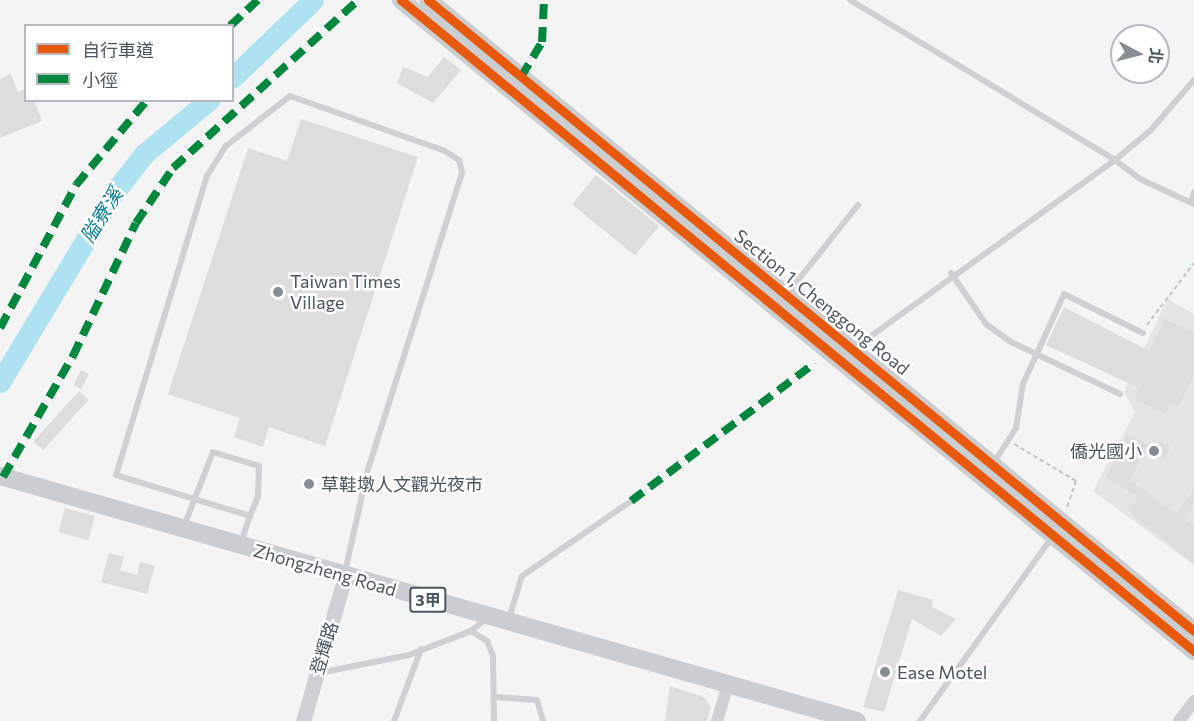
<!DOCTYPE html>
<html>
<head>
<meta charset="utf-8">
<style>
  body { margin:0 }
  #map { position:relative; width:1194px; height:721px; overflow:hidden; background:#f4f4f4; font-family:Commissioner,"Noto Sans TC",sans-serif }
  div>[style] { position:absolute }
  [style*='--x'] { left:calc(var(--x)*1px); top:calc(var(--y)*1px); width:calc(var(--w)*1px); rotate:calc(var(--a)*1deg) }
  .education>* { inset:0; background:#e6e5e6 }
  .river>* { height:21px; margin:-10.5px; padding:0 10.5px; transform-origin:10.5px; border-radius:10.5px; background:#aee2f0 }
  .building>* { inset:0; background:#ddddde; transform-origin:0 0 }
  .path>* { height:2px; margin-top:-1px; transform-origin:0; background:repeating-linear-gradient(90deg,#bcc7c4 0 4.5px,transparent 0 7.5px) }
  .service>* { height:6px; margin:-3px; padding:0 3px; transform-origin:3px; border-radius:3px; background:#ced0d2 }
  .minor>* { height:12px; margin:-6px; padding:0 6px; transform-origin:6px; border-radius:6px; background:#ced0d2 }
  .tertiary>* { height:15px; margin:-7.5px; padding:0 7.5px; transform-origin:7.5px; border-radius:7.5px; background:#ced0d2 }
  .primary>* { height:18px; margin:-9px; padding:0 9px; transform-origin:9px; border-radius:9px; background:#caced1 }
  .quiet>* { height:8px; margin-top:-4px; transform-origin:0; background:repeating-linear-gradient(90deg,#00873e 0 15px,transparent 0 23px) }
  .cycleway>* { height:9px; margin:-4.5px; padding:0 4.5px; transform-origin:4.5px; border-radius:4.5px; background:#e8590c }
  .dots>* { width:16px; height:16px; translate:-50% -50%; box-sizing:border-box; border:3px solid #fff; border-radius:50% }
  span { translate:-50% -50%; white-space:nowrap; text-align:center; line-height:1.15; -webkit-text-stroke:5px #fff; paint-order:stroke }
  .shield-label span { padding:2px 4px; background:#fff; border:2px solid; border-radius:4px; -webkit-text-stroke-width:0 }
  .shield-label { font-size:16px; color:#4a5661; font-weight:700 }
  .poi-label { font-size:18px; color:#4a5661 }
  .left { translate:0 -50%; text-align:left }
  .right { translate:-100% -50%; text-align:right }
  .street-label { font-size:18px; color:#4a5661 }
  .water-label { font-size:20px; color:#0c7c9b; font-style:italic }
  .legend { position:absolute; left:24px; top:24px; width:210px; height:78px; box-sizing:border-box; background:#fff; border:2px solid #b7bbc0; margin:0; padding:8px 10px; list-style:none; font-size:18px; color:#4a5661 }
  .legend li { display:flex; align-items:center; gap:12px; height:30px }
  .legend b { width:30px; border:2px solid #b7bbc0 }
  .north { position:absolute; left:1110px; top:24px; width:60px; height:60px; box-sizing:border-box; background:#fff; border:2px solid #b7bbc0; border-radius:50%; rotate:97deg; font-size:16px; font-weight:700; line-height:24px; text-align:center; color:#4a5661 }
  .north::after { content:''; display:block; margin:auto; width:21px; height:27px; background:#868d94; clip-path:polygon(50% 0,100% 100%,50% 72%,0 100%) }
</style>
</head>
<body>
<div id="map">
  <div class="education">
    <div style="clip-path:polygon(1167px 299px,1194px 314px,1194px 565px,1093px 491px,1135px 412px,1124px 392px)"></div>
  </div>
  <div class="river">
    <div style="--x:232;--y:78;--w:112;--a:-43.9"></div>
    <div style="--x:0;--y:382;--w:224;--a:-58.9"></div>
    <div style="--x:116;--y:190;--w:46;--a:-52.1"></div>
    <div style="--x:144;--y:154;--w:85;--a:-39.7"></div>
  </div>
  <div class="building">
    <div style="clip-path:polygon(444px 57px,461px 70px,433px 103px,397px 83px,403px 67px,428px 77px)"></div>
    <div style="clip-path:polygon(11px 74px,18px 92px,26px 89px,26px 100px,34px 100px,42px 121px,0 138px,0 79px)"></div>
    <div style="clip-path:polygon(301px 119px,418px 157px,325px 446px,269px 427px,263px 447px,234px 437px,240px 418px,168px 394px,248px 148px,287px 161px)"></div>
    <div style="left:596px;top:175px;width:81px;height:38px;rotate:39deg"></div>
    <div style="clip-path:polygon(1064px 307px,1149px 351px,1165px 319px,1194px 333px,1194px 374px,1178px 407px,1170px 403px,1165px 414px,1134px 399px,1139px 388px,1046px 345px)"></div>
    <div style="left:81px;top:370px;width:9px;height:17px;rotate:27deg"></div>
    <div style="left:79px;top:391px;width:13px;height:68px;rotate:42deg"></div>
    <div style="clip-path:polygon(1127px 434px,1156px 448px,1159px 441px,1171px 446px,1164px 461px,1144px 453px,1130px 480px,1176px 514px,1194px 489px,1194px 504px,1183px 519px,1194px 526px,1194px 564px,1127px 510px,1138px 497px,1106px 478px)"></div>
    <div style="left:65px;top:508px;width:31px;height:25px;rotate:15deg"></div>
    <div style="clip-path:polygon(109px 553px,124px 557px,120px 570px,137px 575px,140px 562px,155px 566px,147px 594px,101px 582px)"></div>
    <div style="clip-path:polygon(898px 590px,933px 600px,932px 607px,956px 619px,941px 636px,912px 619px,884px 712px,863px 707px)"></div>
    <div style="clip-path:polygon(670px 686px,704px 697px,711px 707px,707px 721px,665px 721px)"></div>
  </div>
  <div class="path">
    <div style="--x:1147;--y:325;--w:78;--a:-52.8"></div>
    <div style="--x:1014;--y:444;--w:72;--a:30.8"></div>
    <div style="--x:1076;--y:481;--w:28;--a:109"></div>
  </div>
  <div class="service">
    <div style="--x:850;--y:0;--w:310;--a:31.1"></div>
    <div style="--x:1115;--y:160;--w:322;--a:144.2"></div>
    <div style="--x:1194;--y:80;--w:66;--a:130.7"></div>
    <div style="--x:1151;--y:130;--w:47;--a:140.2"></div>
    <div style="--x:1115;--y:160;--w:31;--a:37"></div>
    <div style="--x:1140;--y:179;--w:60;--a:24.8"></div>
    <div style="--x:1191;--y:202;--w:10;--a:-73"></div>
    <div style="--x:951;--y:273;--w:62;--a:55.5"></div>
    <div style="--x:986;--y:324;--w:29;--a:36"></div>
    <div style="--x:1009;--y:341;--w:123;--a:25.5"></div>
    <div style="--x:787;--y:294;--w:114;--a:-51.4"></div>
    <div style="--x:993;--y:464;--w:43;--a:-57.4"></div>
    <div style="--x:1016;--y:428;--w:45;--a:-81"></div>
    <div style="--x:1023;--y:384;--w:99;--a:-65.5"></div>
    <div style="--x:1064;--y:294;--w:88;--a:26.3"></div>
    <div style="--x:184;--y:526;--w:79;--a:-68.6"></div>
    <div style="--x:213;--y:452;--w:48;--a:16.9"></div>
    <div style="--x:259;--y:466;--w:30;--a:92"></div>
    <div style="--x:258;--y:496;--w:22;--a:112"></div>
    <div style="--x:241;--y:543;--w:28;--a:-72"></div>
    <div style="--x:250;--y:516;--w:140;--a:-163"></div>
    <div style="--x:116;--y:475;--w:313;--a:-73.1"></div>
    <div style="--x:207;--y:176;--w:36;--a:-58"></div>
    <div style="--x:226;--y:146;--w:81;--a:-38"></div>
    <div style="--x:290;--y:96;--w:164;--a:19.5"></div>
    <div style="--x:445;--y:151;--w:17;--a:33"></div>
    <div style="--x:459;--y:160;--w:13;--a:77"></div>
    <div style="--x:462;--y:173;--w:311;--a:107.6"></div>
    <div style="--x:368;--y:469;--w:106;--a:102.6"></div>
    <div style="--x:509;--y:618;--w:44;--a:-72.8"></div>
    <div style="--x:522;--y:576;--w:132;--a:-34.5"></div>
    <div style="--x:471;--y:631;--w:19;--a:32"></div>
    <div style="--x:487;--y:641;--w:16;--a:68"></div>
    <div style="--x:493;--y:656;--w:65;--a:89.1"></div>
    <div style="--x:319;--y:673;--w:92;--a:-11.3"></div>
    <div style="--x:409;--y:655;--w:66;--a:-21.2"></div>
    <div style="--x:471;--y:631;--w:21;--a:-39"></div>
    <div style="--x:496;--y:697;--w:41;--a:4.2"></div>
    <div style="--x:537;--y:700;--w:22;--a:74"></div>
    <div style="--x:394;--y:721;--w:77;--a:-69.4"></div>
    <div style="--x:920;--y:721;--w:226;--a:-54.3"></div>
  </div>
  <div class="minor">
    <div style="--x:717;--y:721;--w:39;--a:-73"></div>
    <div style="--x:1179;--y:721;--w:25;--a:-53"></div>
  </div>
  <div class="tertiary">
    <div style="--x:303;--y:721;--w:151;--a:-73.8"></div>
  </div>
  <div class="primary">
    <div style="--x:401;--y:0;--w:1026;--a:39.38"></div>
    <div style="--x:428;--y:0;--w:992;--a:39.48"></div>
    <div style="--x:0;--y:476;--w:891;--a:15.95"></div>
  </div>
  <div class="quiet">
    <div style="--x:230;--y:26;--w:38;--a:-43"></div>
    <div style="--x:521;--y:77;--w:41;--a:-59"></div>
    <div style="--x:542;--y:42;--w:42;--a:-87.3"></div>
    <div style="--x:0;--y:328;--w:162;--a:-62"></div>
    <div style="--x:76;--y:185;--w:111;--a:-50.1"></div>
    <div style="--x:3;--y:477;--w:140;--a:-60"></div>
    <div style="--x:73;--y:356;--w:147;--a:-64.7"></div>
    <div style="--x:136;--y:223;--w:66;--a:-56.1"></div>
    <div style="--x:173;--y:168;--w:250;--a:-42.2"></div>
    <div style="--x:631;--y:501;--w:230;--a:-36.9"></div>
  </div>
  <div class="cycleway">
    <div style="--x:401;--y:0;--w:1026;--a:39.38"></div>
    <div style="--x:428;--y:0;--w:992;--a:39.48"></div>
  </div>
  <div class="dots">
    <div style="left:278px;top:292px;background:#868d94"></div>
    <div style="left:1154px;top:451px;background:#868d94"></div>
    <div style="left:309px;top:484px;background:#868d94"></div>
    <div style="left:885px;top:672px;background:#868d94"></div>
  </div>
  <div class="shield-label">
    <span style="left:428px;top:600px">3甲</span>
  </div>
  <div class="poi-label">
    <span class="left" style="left:290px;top:292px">Taiwan Times<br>Village</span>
    <span class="right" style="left:1142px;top:451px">僑光國小</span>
    <span class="left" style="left:321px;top:484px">草鞋墩人文觀光夜市</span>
    <span class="left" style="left:897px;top:672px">Ease Motel</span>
  </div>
  <div class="street-label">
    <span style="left:822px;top:302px;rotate:39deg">Section 1, Chenggong Road</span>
    <span style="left:325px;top:570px;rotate:16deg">Zhongzheng Road</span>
    <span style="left:324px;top:648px;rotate:-73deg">登輝路</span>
  </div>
  <div class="water-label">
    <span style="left:101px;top:215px;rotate:-58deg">隘寮溪</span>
  </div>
  <ul class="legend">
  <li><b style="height:8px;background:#e8590c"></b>自行車道</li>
  <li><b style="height:8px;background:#00873e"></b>小徑</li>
  </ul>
  <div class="north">北</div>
</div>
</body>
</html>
